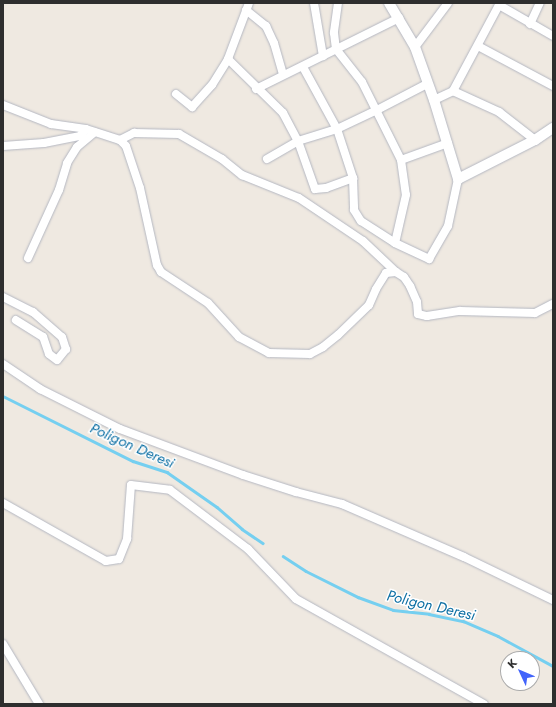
<!DOCTYPE html>
<html>
<head>
<meta charset="utf-8">
<style>
  body { margin:0 }
  #map { position:relative; width:556px; height:707px; overflow:hidden; background:#efe9e1; font-family:Jost,sans-serif }
  div>[style] { position:absolute }
  [style*='--x'] { left:calc(var(--x)*1px); top:calc(var(--y)*1px); width:calc(var(--w)*1px); rotate:calc(var(--a)*1deg) }
  .stream>* { height:2.5px; margin:-1.25px; padding:0 1.25px; transform-origin:1.25px; border-radius:1.25px; background:#75cff0 }
  .roads { filter:drop-shadow(0 0 1px #b4b7c1) drop-shadow(0 0 1px #b4b7c1) }
  .minor>* { height:8px; margin:-4px; padding:0 4px; transform-origin:4px; border-radius:4px; background:#fff }
  .tertiary>* { height:10px; margin:-5px; padding:0 5px; transform-origin:5px; border-radius:5px; background:#fff }
  span { translate:-50% -50%; white-space:nowrap; text-align:center; line-height:1.15; -webkit-text-stroke:3px #fff; paint-order:stroke }
  .water-label { font-size:15px; color:#0d6fa3; font-style:italic }
  .frame { position:absolute; inset:0; border:4px solid #2e2e2e; pointer-events:none }
  .north { position:absolute; left:500px; top:651px; width:40px; height:40px; box-sizing:border-box; background:#fff; border:1px solid #ababab; border-radius:50%; rotate:314deg; font-size:11px; font-weight:700; line-height:16px; text-align:center; color:#2e2e2e }
  .north::after { content:''; display:block; margin:auto; width:14px; height:18px; background:#4264fb; clip-path:polygon(50% 0,100% 100%,50% 72%,0 100%) }
</style>
</head>
<body>
<div id="map">
  <div class="stream">
    <div style="--x:3;--y:396;--w:145;--a:26.6"></div>
    <div style="--x:133;--y:461;--w:36;--a:18"></div>
    <div style="--x:167;--y:472;--w:61;--a:35"></div>
    <div style="--x:217;--y:507;--w:33;--a:41"></div>
    <div style="--x:242;--y:529;--w:25;--a:34"></div>
    <div style="--x:283;--y:556;--w:27;--a:33"></div>
    <div style="--x:306;--y:571;--w:58;--a:26.6"></div>
    <div style="--x:358;--y:597;--w:37;--a:20"></div>
    <div style="--x:393;--y:610;--w:36;--a:6"></div>
    <div style="--x:429;--y:614;--w:35;--a:12"></div>
    <div style="--x:463;--y:621;--w:38;--a:23"></div>
    <div style="--x:498;--y:636;--w:63;--a:28.6"></div>
  </div>
  <div class="roads">
    <div class="minor">
      <div style="--x:249;--y:3;--w:60;--a:110.6"></div>
      <div style="--x:228;--y:59;--w:77;--a:44.5"></div>
      <div style="--x:283;--y:113;--w:32;--a:62"></div>
      <div style="--x:298;--y:141;--w:51;--a:70.5"></div>
      <div style="--x:315;--y:189;--w:11;--a:-5"></div>
      <div style="--x:326;--y:188;--w:29;--a:-20"></div>
      <div style="--x:314;--y:3;--w:54;--a:80.4"></div>
      <div style="--x:338;--y:3;--w:30;--a:98"></div>
      <div style="--x:334;--y:33;--w:16;--a:83"></div>
      <div style="--x:336;--y:49;--w:42;--a:51.8"></div>
      <div style="--x:362;--y:82;--w:87;--a:63.4"></div>
      <div style="--x:401;--y:160;--w:35;--a:82"></div>
      <div style="--x:406;--y:195;--w:49;--a:102.9"></div>
      <div style="--x:499;--y:5;--w:62;--a:29.9"></div>
      <div style="--x:246;--y:10;--w:26;--a:39"></div>
      <div style="--x:266;--y:26;--w:19;--a:65"></div>
      <div style="--x:274;--y:43;--w:32;--a:74"></div>
      <div style="--x:530;--y:24;--w:23;--a:-65"></div>
      <div style="--x:478;--y:46;--w:85;--a:28.1"></div>
      <div style="--x:415;--y:47;--w:55;--a:-53.1"></div>
      <div style="--x:303;--y:67;--w:71;--a:61.3"></div>
      <div style="--x:337;--y:129;--w:52;--a:71.9"></div>
      <div style="--x:353;--y:178;--w:32;--a:88"></div>
      <div style="--x:354;--y:210;--w:13;--a:58"></div>
      <div style="--x:361;--y:221;--w:40;--a:32.9"></div>
      <div style="--x:395;--y:243;--w:38;--a:25"></div>
      <div style="--x:429;--y:259;--w:38;--a:-60"></div>
      <div style="--x:448;--y:226;--w:48;--a:-78"></div>
      <div style="--x:256;--y:89;--w:160;--a:-26.4"></div>
      <div style="--x:453;--y:91;--w:51;--a:24.5"></div>
      <div style="--x:499;--y:112;--w:46;--a:37.9"></div>
      <div style="--x:176;--y:94;--w:21;--a:39"></div>
      <div style="--x:192;--y:107;--w:30;--a:-48"></div>
      <div style="--x:212;--y:85;--w:31;--a:-58"></div>
      <div style="--x:434;--y:100;--w:21;--a:-25"></div>
      <div style="--x:453;--y:91;--w:100;--a:-61.9"></div>
      <div style="--x:3;--y:105;--w:52;--a:21.6"></div>
      <div style="--x:51;--y:124;--w:35;--a:8"></div>
      <div style="--x:86;--y:129;--w:36;--a:18"></div>
      <div style="--x:120;--y:140;--w:16;--a:-27"></div>
      <div style="--x:134;--y:133;--w:45;--a:1.3"></div>
      <div style="--x:179;--y:134;--w:50;--a:30.2"></div>
      <div style="--x:222;--y:159;--w:26;--a:39"></div>
      <div style="--x:242;--y:175;--w:61;--a:22"></div>
      <div style="--x:299;--y:198;--w:77;--a:33.9"></div>
      <div style="--x:363;--y:241;--w:45;--a:43.2"></div>
      <div style="--x:120;--y:140;--w:8;--a:45"></div>
      <div style="--x:126;--y:146;--w:44;--a:71.6"></div>
      <div style="--x:140;--y:188;--w:79;--a:77.6"></div>
      <div style="--x:157;--y:265;--w:8;--a:60"></div>
      <div style="--x:161;--y:272;--w:56;--a:33.4"></div>
      <div style="--x:208;--y:303;--w:46;--a:47.6"></div>
      <div style="--x:239;--y:337;--w:34;--a:28"></div>
      <div style="--x:269;--y:353;--w:41;--a:1.4"></div>
      <div style="--x:310;--y:354;--w:15;--a:-28"></div>
      <div style="--x:323;--y:347;--w:19;--a:-39"></div>
      <div style="--x:338;--y:335;--w:43;--a:-44.1"></div>
      <div style="--x:369;--y:305;--w:17;--a:-66"></div>
      <div style="--x:376;--y:289;--w:19;--a:-58"></div>
      <div style="--x:386;--y:273;--w:10;--a:-6"></div>
      <div style="--x:396;--y:272;--w:9;--a:32"></div>
      <div style="--x:404;--y:277;--w:11;--a:56"></div>
      <div style="--x:410;--y:286;--w:17;--a:66"></div>
      <div style="--x:417;--y:302;--w:12;--a:85"></div>
      <div style="--x:418;--y:314;--w:9;--a:13"></div>
      <div style="--x:427;--y:316;--w:33;--a:-9"></div>
      <div style="--x:460;--y:311;--w:75;--a:1.5"></div>
      <div style="--x:535;--y:313;--w:20;--a:-27"></div>
      <div style="--x:3;--y:146;--w:41;--a:-4.2"></div>
      <div style="--x:44;--y:143;--w:37;--a:-11"></div>
      <div style="--x:80;--y:136;--w:9;--a:-49"></div>
      <div style="--x:267;--y:159;--w:36;--a:-30"></div>
      <div style="--x:298;--y:141;--w:41;--a:-17.1"></div>
      <div style="--x:337;--y:129;--w:44;--a:-25.4"></div>
      <div style="--x:377;--y:110;--w:56;--a:-27.5"></div>
      <div style="--x:401;--y:160;--w:50;--a:-19.9"></div>
      <div style="--x:28;--y:258;--w:75;--a:-65.5"></div>
      <div style="--x:59;--y:190;--w:28;--a:-73"></div>
      <div style="--x:67;--y:163;--w:19;--a:-58"></div>
      <div style="--x:77;--y:147;--w:23;--a:-40"></div>
      <div style="--x:3;--y:297;--w:34;--a:27"></div>
      <div style="--x:33;--y:312;--w:38;--a:41"></div>
      <div style="--x:62;--y:337;--w:13;--a:72"></div>
      <div style="--x:66;--y:349;--w:14;--a:129"></div>
      <div style="--x:57;--y:360;--w:10;--a:-143"></div>
      <div style="--x:49;--y:354;--w:18;--a:-109"></div>
      <div style="--x:43;--y:337;--w:32;--a:-148"></div>
      <div style="--x:3;--y:364;--w:45;--a:34"></div>
      <div style="--x:40;--y:389;--w:89;--a:26.6"></div>
      <div style="--x:120;--y:429;--w:131;--a:20.5"></div>
      <div style="--x:243;--y:475;--w:56;--a:17.8"></div>
      <div style="--x:296;--y:492;--w:48;--a:14.6"></div>
      <div style="--x:342;--y:504;--w:133;--a:23.5"></div>
      <div style="--x:464;--y:557;--w:99;--a:25.8"></div>
      <div style="--x:3;--y:503;--w:118;--a:29.4"></div>
      <div style="--x:106;--y:561;--w:13;--a:-9"></div>
      <div style="--x:119;--y:559;--w:22;--a:-68"></div>
      <div style="--x:127;--y:539;--w:54;--a:-85.8"></div>
      <div style="--x:131;--y:485;--w:39;--a:7"></div>
      <div style="--x:170;--y:490;--w:98;--a:37.1"></div>
      <div style="--x:248;--y:549;--w:69;--a:46.2"></div>
      <div style="--x:296;--y:599;--w:215;--a:29.2"></div>
      <div style="--x:3;--y:644;--w:70;--a:59"></div>
    </div>
    <div class="tertiary">
      <div style="--x:389;--y:3;--w:51;--a:59.4"></div>
      <div style="--x:415;--y:47;--w:56;--a:70.3"></div>
      <div style="--x:434;--y:100;--w:83;--a:73.1"></div>
      <div style="--x:458;--y:179;--w:86;--a:-26.9"></div>
      <div style="--x:535;--y:140;--w:22;--a:-34"></div>
    </div>
  </div>
  <div class="water-label">
    <span style="left:132px;top:446px;rotate:24deg">Poligon Deresi</span>
    <span style="left:431px;top:606px;rotate:13deg">Poligon Deresi</span>
  </div>
  <div class="frame"></div>
  <div class="north">K</div>
</div>
</body>
</html>
